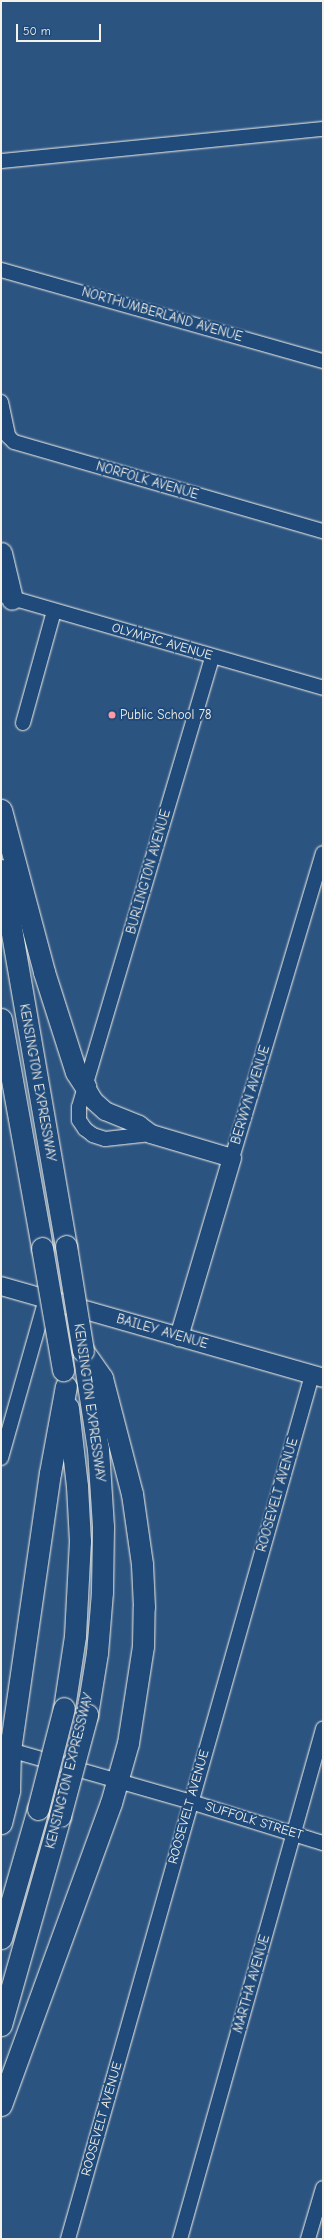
<!DOCTYPE html>
<html>
<head>
<meta charset="utf-8">
<style>
  body { margin:0 }
  #map { position:relative; width:324px; height:2240px; overflow:hidden; background:#2c5481; font-family:"Comic Neue",sans-serif }
  div>[style] { position:absolute }
  [style*='--x'] { left:calc(var(--x)*1px); top:calc(var(--y)*1px); width:calc(var(--w)*1px); rotate:calc(var(--a)*1deg) }
  .roads { filter:drop-shadow(0 0 1px #f4f1e8) drop-shadow(0 0 1px #f4f1e8) }
  .minor>* { height:14px; margin:-7px; padding:0 7px; transform-origin:7px; border-radius:7px; background:#1f4a7a }
  .major>* { height:18px; margin:-9px; padding:0 9px; transform-origin:9px; border-radius:9px; background:#1f4a7a }
  .highway>* { height:21px; margin:-10.5px; padding:0 10.5px; transform-origin:10.5px; border-radius:10.5px; background:#1f4a7a }
  .bridges { filter:drop-shadow(0 0 1px #f4f1e8) drop-shadow(0 0 1px #f4f1e8) }
  .highway-bridge>* { height:21px; margin:-10.5px; padding:0 10.5px; transform-origin:10.5px; border-radius:10.5px; background:#1f4a7a }
  .dots>* { width:11px; height:11px; translate:-50% -50%; box-sizing:border-box; border:2px solid #1f4a7a; border-radius:50% }
  span { translate:-50% -50%; white-space:nowrap; text-align:center; line-height:1.15; -webkit-text-stroke:4px #1f4a7a; paint-order:stroke }
  .street-label { font-size:13px; color:#f4f1e8 }
  .poi-label { font-size:13px; color:#f4f1e8 }
  .left { translate:0 -50%; text-align:left }
  .frame { position:absolute; inset:0; border:2px solid #f4f1e8; pointer-events:none }
  .scale { position:absolute; left:16px; top:24px; width:85px; height:18px; box-sizing:border-box; border:2px solid #f4f1e8; border-top:0; padding-left:5px; font-size:12px; line-height:14px; white-space:nowrap; color:#f4f1e8; -webkit-text-stroke:3px #1f4a7a; paint-order:stroke }
</style>
</head>
<body>
<div id="map">
  <div class="roads">
    <div class="minor">
      <div style="--x:1;--y:161;--w:324;--a:-5.7"></div>
      <div style="--x:1;--y:270;--w:335;--a:15.8"></div>
      <div style="--x:1;--y:402;--w:35;--a:78"></div>
      <div style="--x:8;--y:436;--w:8;--a:45"></div>
      <div style="--x:14;--y:442;--w:322;--a:16.1"></div>
      <div style="--x:5;--y:596;--w:331;--a:16.1"></div>
      <div style="--x:23;--y:723;--w:116;--a:-74.5"></div>
      <div style="--x:151;--y:1134;--w:46;--a:173.8"></div>
      <div style="--x:105;--y:1139;--w:13;--a:-162"></div>
      <div style="--x:93;--y:1135;--w:10;--a:-143"></div>
      <div style="--x:85;--y:1129;--w:11;--a:-124"></div>
      <div style="--x:79;--y:1120;--w:13;--a:-90"></div>
      <div style="--x:79;--y:1107;--w:469;--a:-73.5"></div>
      <div style="--x:232;--y:1158;--w:318;--a:-73.4"></div>
      <div style="--x:1;--y:1458;--w:165;--a:-74.2"></div>
      <div style="--x:3;--y:1748;--w:196;--a:16"></div>
      <div style="--x:191;--y:1802;--w:138;--a:17.3"></div>
      <div style="--x:68;--y:2239;--w:898;--a:-74.23"></div>
      <div style="--x:180;--y:2239;--w:530;--a:-74.34"></div>
      <div style="--x:308;--y:2239;--w:53;--a:-73.6"></div>
    </div>
    <div class="major">
      <div style="--x:85;--y:1086;--w:17;--a:59"></div>
      <div style="--x:94;--y:1101;--w:15;--a:42"></div>
      <div style="--x:105;--y:1111;--w:37;--a:22"></div>
      <div style="--x:139;--y:1125;--w:15;--a:37"></div>
      <div style="--x:151;--y:1134;--w:84;--a:16.5"></div>
      <div style="--x:232;--y:1158;--w:187;--a:106.5"></div>
      <div style="--x:1;--y:1286;--w:335;--a:15.9"></div>
    </div>
    <div class="highway">
      <div style="--x:1;--y:553;--w:47;--a:76.6"></div>
      <div style="--x:1;--y:810;--w:168;--a:75.1"></div>
      <div style="--x:44;--y:972;--w:105;--a:72.3"></div>
      <div style="--x:76;--y:1072;--w:17;--a:57"></div>
      <div style="--x:1;--y:870;--w:382;--a:80.2"></div>
      <div style="--x:1;--y:1019;--w:233;--a:79.8"></div>
      <div style="--x:84;--y:1358;--w:92;--a:81.3"></div>
      <div style="--x:98;--y:1449;--w:78;--a:86.3"></div>
      <div style="--x:103;--y:1527;--w:65;--a:90.9"></div>
      <div style="--x:102;--y:1592;--w:61;--a:94.7"></div>
      <div style="--x:97;--y:1653;--w:63;--a:99.2"></div>
      <div style="--x:64;--y:1708;--w:73;--a:-81.3"></div>
      <div style="--x:75;--y:1636;--w:95;--a:-87"></div>
      <div style="--x:80;--y:1541;--w:55;--a:-93.1"></div>
      <div style="--x:77;--y:1486;--w:79;--a:-96.6"></div>
      <div style="--x:1;--y:1823;--w:34;--a:-76"></div>
      <div style="--x:9;--y:1790;--w:40;--a:-88.6"></div>
      <div style="--x:10;--y:1750;--w:280;--a:-81.8"></div>
      <div style="--x:50;--y:1473;--w:88;--a:-79.6"></div>
      <div style="--x:1;--y:1938;--w:134;--a:-74"></div>
      <div style="--x:1;--y:2025;--w:217;--a:-74.2"></div>
      <div style="--x:1;--y:2105;--w:321;--a:-70"></div>
      <div style="--x:111;--y:1803;--w:62;--a:-74.2"></div>
      <div style="--x:128;--y:1743;--w:98;--a:-81.2"></div>
      <div style="--x:143;--y:1646;--w:39;--a:-89"></div>
      <div style="--x:144;--y:1607;--w:43;--a:-92.7"></div>
      <div style="--x:142;--y:1564;--w:71;--a:-98.1"></div>
      <div style="--x:132;--y:1494;--w:120;--a:-104.5"></div>
      <div style="--x:102;--y:1378;--w:33;--a:-125"></div>
    </div>
  </div>
  <div class="bridges">
    <div class="highway-bridge">
      <div style="--x:66;--y:1246;--w:106;--a:80.8"></div>
      <div style="--x:42;--y:1248;--w:124;--a:80.2"></div>
      <div style="--x:38;--y:1809;--w:104;--a:-75.6"></div>
      <div style="--x:60;--y:1816;--w:105;--a:-75"></div>
    </div>
  </div>
  <div class="dots">
    <div style="left:112px;top:715px;background:#ff9aa2"></div>
  </div>
  <div class="street-label">
    <span style="left:162px;top:315px;rotate:16deg">NORTHUMBERLAND AVENUE</span>
    <span style="left:147px;top:481px;rotate:16deg">NORFOLK AVENUE</span>
    <span style="left:162px;top:642px;rotate:16deg">OLYMPIC AVENUE</span>
    <span style="left:149px;top:872px;rotate:-74deg">BURLINGTON AVENUE</span>
    <span style="left:37px;top:1083px;rotate:80deg">KENSINGTON EXPRESSWAY</span>
    <span style="left:251px;top:1095px;rotate:-73deg">BERWYN AVENUE</span>
    <span style="left:162px;top:1332px;rotate:16deg">BAILEY AVENUE</span>
    <span style="left:89px;top:1403px;rotate:82deg">KENSINGTON EXPRESSWAY</span>
    <span style="left:278px;top:1495px;rotate:-74deg">ROOSEVELT AVENUE</span>
    <span style="left:70px;top:1771px;rotate:-76deg">KENSINGTON EXPRESSWAY</span>
    <span style="left:189px;top:1807px;rotate:-74deg">ROOSEVELT AVENUE</span>
    <span style="left:254px;top:1821px;rotate:17deg">SUFFOLK STREET</span>
    <span style="left:252px;top:1984px;rotate:-74deg">MARTHA AVENUE</span>
    <span style="left:102px;top:2119px;rotate:-74deg">ROOSEVELT AVENUE</span>
  </div>
  <div class="poi-label">
    <span class="left" style="left:120px;top:715px">Public School 78</span>
  </div>
  <div class="frame"></div>
  <div class="scale">50 m</div>
</div>
</body>
</html>
